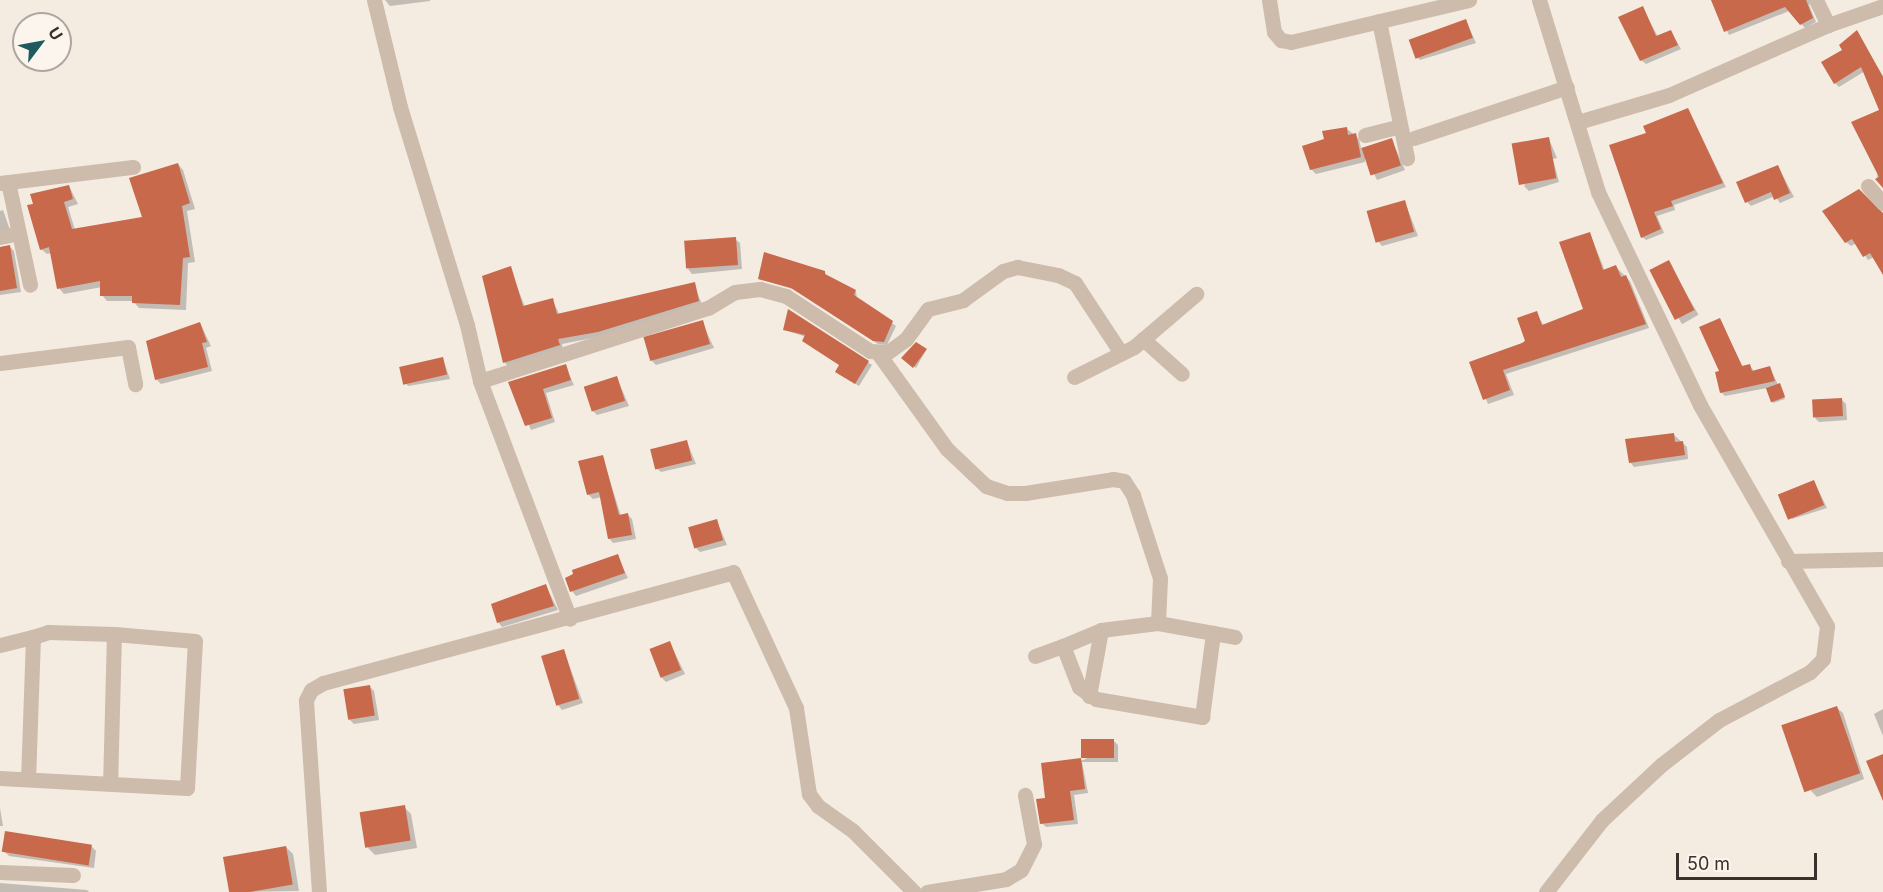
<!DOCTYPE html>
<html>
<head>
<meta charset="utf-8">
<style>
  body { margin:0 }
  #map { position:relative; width:1883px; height:892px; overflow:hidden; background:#f4ebe1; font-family:Inter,sans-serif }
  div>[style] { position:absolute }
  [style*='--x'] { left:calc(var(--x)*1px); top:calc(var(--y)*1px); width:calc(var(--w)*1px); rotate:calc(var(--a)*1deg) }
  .shadow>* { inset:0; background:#0003; transform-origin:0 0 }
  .building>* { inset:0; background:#c8694b; transform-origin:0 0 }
  .minor>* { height:15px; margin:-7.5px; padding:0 7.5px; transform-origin:7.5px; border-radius:7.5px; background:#cdbbac }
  span { translate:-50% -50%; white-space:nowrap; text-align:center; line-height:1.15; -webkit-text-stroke:4.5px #fbf5ee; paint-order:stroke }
  .north { position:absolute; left:12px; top:12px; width:60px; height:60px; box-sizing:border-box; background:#fbf5ee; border:2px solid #aea6a0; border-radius:50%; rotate:58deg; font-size:16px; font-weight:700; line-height:24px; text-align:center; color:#3b302b }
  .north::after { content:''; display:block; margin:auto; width:21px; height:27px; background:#1f5a5e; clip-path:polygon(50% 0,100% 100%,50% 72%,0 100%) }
  .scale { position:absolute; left:1676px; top:853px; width:141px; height:27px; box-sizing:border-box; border:3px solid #3b302b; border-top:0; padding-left:8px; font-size:18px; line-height:21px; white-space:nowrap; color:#3b302b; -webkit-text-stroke:4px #fbf5ee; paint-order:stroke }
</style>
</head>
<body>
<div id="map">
  <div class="shadow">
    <div style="clip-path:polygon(385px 0,430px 0,430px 1px,390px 6px)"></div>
    <div style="clip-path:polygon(1711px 0,1812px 0,1809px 5px,1816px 22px,1805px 28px,1789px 11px,1729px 35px)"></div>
    <div style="clip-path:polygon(1643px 8px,1658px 37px,1671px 32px,1681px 49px,1646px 64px,1641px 60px)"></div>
    <div style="clip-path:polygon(1466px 21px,1476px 43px,1420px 60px,1416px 56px)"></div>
    <div style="clip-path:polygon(1857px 32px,1883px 76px,1883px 186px,1877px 179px,1881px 110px,1865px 71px,1839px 87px,1835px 83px,1844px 50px)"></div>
    <div style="clip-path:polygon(1688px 109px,1726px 187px,1674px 205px,1675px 210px,1657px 216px,1664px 233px,1646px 240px,1642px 237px,1648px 134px)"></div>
    <div style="clip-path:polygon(1346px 128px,1359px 139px,1361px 148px,1392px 140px,1405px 170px,1377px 180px,1365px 155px,1365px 162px,1316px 174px,1311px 169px,1325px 141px)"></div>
    <div style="clip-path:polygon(1549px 139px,1557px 158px,1553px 159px,1559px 182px,1529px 191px,1524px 186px)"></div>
    <div style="clip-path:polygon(178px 164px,183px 170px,195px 209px,187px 211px,195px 262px,188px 263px,186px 310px,139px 308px,133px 301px,107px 301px,102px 295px,102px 287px,64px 294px,59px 288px,52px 253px,47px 254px,41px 249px,35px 205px,69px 186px,78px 204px,68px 207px,75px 230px,144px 219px)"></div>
    <div style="clip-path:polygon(1778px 166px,1794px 197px,1780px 203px,1775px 196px,1751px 206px,1747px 202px)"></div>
    <div style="clip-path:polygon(1405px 202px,1418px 236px,1382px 246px,1378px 241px)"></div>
    <div style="clip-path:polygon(3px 210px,10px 230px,0 233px,0 211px)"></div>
    <div style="clip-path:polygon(1883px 222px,1883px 270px,1874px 257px,1868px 260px,1857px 243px,1851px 246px,1846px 242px)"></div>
    <div style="clip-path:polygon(1590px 234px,1605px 271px,1616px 267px,1630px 281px,1649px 328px,1506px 374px,1514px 395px,1488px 404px,1471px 363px,1523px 345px,1536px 313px,1544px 326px,1585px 309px)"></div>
    <div style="clip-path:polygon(735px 239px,740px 243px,742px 269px,692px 274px,688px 269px)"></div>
    <div style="clip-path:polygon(9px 246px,14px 251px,21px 292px,0 295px,0 247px)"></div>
    <div style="left:1668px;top:262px;width:61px;height:19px;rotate:60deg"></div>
    <div style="clip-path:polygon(510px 268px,525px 307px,552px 300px,560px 315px,694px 283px,702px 305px,603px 336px,562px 344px,563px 350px,509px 367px,505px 363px,484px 277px)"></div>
    <div style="clip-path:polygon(825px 272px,827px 277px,856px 292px,857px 298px,896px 326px,887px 345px,878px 344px,796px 290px,759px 279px)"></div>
    <div style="clip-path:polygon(789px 311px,872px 365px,859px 386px,841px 375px,841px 366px,806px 337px,785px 330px)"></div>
    <div style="clip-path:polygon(1719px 319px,1743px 367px,1750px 366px,1755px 372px,1770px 368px,1785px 399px,1773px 403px,1767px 388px,1725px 396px,1721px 392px)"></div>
    <div style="clip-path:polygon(702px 322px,714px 348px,656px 365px,652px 361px)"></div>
    <div style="clip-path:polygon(200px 323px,211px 346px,206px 348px,212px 371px,161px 384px,156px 379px)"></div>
    <div style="clip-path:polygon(926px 350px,916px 368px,903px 358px)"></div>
    <div style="clip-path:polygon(443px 359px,450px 379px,408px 386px,404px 381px)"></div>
    <div style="clip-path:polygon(565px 366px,574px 385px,546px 393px,555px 422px,531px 430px,510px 383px)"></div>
    <div style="clip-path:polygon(617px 378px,629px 406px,597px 415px,593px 411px)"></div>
    <div style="clip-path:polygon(1841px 399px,1846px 404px,1847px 420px,1819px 422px,1815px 418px)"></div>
    <div style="clip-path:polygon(1673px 434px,1687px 447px,1688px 459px,1634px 467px,1630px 462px)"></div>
    <div style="clip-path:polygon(687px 442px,696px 464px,661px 472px,656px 468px)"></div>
    <div style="clip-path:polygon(602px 456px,621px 516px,628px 515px,632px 519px,636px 539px,613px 543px,609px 538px,602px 497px,593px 499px,588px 494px)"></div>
    <div style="clip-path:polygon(1814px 481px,1827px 508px,1792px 519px,1789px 515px)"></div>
    <div style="clip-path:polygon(717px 521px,727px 545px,700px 552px,696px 548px)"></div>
    <div style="clip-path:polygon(617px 556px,628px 578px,576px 596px,572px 591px,575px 575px)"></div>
    <div style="clip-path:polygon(546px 586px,558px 610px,502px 627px,498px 622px)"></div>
    <div style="clip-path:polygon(670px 643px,685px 674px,666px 682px,661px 677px)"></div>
    <div style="clip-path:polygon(564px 651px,583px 703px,562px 710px,558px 705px)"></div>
    <div style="clip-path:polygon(370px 687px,374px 691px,379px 720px,354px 724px,349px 719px)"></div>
    <div style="clip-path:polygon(1837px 708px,1843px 713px,1864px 779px,1817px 797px,1811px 791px)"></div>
    <div style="clip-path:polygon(1883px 709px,1883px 736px,1874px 714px)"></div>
    <div style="clip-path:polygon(1113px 740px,1118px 745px,1118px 762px,1082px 762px,1088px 793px,1074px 795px,1078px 824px,1046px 827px,1042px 823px,1047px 799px,1043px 764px,1084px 760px)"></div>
    <div style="clip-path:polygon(404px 807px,411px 814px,417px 848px,375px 855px,368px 848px,362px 813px)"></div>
    <div style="clip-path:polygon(0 808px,3px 826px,0 826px)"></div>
    <div style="clip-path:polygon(91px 846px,96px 851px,94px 868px,9px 856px,4px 851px)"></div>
    <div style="clip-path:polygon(286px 847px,293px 854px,299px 891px,231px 892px,225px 858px)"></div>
    <div style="clip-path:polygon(0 883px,87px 890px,89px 892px,0 892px)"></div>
  </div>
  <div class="building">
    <div style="clip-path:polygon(1711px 0,1806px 0,1813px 18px,1800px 25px,1785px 7px,1724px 32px)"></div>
    <div style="clip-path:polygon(1643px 6px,1656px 36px,1671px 30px,1678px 45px,1640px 61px,1618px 17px)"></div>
    <div style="left:1466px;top:19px;width:20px;height:61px;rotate:70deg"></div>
    <div style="clip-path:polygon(1857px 30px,1883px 77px,1883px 188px,1875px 179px,1879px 177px,1851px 122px,1879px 110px,1861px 67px,1834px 84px,1821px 62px,1842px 50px,1839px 45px)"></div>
    <div style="clip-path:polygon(1688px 108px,1723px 183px,1671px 201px,1673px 206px,1654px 212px,1661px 229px,1641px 238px,1609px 145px,1646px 133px,1643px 126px)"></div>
    <div style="clip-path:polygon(1347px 127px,1348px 135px,1356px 133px,1361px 157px,1310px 170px,1302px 146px,1324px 139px,1322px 131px)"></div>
    <div style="left:1549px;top:137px;width:42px;height:38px;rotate:80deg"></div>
    <div style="left:1392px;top:138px;width:29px;height:32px;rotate:72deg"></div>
    <div style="clip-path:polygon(178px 163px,190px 203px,182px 206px,190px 257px,183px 258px,180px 305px,132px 303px,132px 296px,100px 296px,100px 281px,57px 289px,49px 247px,40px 250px,27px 205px,33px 204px,30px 194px,69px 185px,73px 199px,64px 202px,72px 229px,142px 217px,129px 178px)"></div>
    <div style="clip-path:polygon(1778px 165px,1790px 193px,1774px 200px,1771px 192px,1745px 203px,1736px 182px)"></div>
    <div style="clip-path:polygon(1859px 189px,1883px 213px,1883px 275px,1870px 253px,1863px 257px,1852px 239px,1845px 243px,1822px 211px)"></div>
    <div style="left:1405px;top:200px;width:33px;height:40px;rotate:74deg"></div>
    <div style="clip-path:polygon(1590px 232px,1603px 270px,1616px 265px,1621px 277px,1626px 275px,1646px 324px,1503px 370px,1510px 390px,1483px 400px,1469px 362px,1522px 343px,1525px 341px,1517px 318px,1537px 311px,1542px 325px,1583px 309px,1559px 242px)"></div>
    <div style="left:736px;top:237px;width:28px;height:52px;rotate:86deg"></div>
    <div style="clip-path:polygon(10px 245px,17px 288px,0 291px,0 247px)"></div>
    <div style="clip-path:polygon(764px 252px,825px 271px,825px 274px,856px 290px,854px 295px,893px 321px,884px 342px,873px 341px,791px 288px,758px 279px)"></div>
    <div style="left:1669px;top:260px;width:56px;height:22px;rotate:63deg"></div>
    <div style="clip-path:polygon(511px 266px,523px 306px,553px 298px,557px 314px,695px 282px,699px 301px,598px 332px,558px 339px,560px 345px,503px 363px,482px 276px)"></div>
    <div style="clip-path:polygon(788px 309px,869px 361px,855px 384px,835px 372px,839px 365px,802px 341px,805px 335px,783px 330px)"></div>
    <div style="clip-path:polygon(1720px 318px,1742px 366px,1750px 364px,1752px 371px,1770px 366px,1775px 381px,1720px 393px,1715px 372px,1719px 371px,1699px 327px)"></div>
    <div style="left:703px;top:320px;width:25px;height:62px;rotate:74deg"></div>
    <div style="clip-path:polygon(200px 322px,207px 342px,202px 343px,208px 367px,155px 380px,146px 341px)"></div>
    <div style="clip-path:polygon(916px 342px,927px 349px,913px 368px,901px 358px)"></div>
    <div style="left:443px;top:357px;width:18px;height:45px;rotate:77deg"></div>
    <div style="clip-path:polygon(566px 364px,571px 380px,543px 389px,552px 418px,525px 426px,508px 382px)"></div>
    <div style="left:617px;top:376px;width:26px;height:35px;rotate:72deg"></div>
    <div style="left:1780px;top:383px;width:15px;height:15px;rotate:70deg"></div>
    <div style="left:1842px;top:398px;width:18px;height:30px;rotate:87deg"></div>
    <div style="clip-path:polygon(1674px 433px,1675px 442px,1683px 441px,1685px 455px,1629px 463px,1625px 439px)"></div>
    <div style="left:687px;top:440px;width:21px;height:38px;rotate:76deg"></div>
    <div style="clip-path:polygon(603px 455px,619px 515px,628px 513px,632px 535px,608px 539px,599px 492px,587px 495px,578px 461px)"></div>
    <div style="left:1814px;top:480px;width:27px;height:39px;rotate:68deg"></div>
    <div style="left:717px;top:519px;width:22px;height:30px;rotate:74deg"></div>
    <div style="clip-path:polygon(618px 554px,625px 573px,570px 592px,565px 578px,573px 574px,572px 570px)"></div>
    <div style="clip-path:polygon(546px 584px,554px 606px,497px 623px,491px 604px)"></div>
    <div style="left:670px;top:641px;width:31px;height:22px;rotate:69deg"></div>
    <div style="left:564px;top:649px;width:52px;height:24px;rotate:73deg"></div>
    <div style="left:370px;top:685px;width:31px;height:27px;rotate:81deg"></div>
    <div style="left:1837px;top:706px;width:71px;height:59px;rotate:71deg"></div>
    <div style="left:1081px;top:739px;width:33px;height:19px"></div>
    <div style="clip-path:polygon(1883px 754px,1883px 801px,1866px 761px)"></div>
    <div style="clip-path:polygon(1081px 758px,1085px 789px,1070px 791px,1074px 820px,1040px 824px,1036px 799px,1045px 798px,1041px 763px)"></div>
    <div style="left:405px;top:805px;width:36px;height:46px;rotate:81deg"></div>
    <div style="left:5px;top:831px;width:88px;height:21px;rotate:9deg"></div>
    <div style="left:286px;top:846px;width:39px;height:64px;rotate:80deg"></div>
  </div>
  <div class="minor">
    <div style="--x:374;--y:0;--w:110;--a:76.3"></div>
    <div style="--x:400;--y:107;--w:228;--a:72.9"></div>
    <div style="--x:467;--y:325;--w:57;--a:76.9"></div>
    <div style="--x:480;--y:381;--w:254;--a:69.3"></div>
    <div style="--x:1269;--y:0;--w:32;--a:81"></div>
    <div style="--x:1274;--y:32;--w:11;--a:49"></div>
    <div style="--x:1281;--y:40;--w:10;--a:11"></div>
    <div style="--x:1291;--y:42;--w:183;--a:-13.3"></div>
    <div style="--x:1539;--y:0;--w:201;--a:72.9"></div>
    <div style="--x:1598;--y:192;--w:236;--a:64.4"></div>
    <div style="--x:1700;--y:405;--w:255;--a:60.1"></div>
    <div style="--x:1827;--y:626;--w:33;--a:97"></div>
    <div style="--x:1823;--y:659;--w:18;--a:135"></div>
    <div style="--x:1810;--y:672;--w:103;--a:152.2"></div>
    <div style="--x:1719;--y:720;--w:73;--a:142.2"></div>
    <div style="--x:1661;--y:765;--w:81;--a:137"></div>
    <div style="--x:1602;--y:820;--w:91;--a:127.9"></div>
    <div style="--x:1816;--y:0;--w:28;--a:64"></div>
    <div style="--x:1379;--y:21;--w:140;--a:78.4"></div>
    <div style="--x:1578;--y:122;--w:95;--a:-16.5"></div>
    <div style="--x:1669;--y:95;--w:174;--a:-23.8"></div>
    <div style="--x:1828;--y:25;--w:58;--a:-19.1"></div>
    <div style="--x:1365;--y:135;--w:36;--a:-14"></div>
    <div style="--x:1414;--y:138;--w:161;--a:-18.4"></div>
    <div style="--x:8;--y:182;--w:105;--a:77.9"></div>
    <div style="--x:0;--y:183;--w:134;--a:-6.9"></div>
    <div style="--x:1868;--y:186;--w:23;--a:49"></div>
    <div style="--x:0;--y:237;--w:19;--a:-12"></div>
    <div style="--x:1143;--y:339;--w:52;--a:41.9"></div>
    <div style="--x:878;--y:353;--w:118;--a:54.3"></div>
    <div style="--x:947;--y:449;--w:54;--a:43.5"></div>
    <div style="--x:986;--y:486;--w:22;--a:18"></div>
    <div style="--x:1007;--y:493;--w:18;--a:0"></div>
    <div style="--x:1025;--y:493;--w:89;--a:-9"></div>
    <div style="--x:1113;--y:479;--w:11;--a:10"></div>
    <div style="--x:1124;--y:481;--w:17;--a:57"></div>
    <div style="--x:1133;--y:495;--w:87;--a:72"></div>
    <div style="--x:1160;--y:578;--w:45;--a:92.5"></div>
    <div style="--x:1158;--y:623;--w:78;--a:10.3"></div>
    <div style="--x:0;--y:363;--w:129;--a:-7.1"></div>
    <div style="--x:128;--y:347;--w:38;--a:79"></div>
    <div style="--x:1074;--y:377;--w:67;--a:-26.6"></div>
    <div style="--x:1134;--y:347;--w:82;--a:-40.5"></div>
    <div style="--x:480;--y:381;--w:239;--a:-17.8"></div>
    <div style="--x:708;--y:308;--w:31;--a:-31"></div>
    <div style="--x:735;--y:292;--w:25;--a:-7"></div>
    <div style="--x:760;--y:289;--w:27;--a:15"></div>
    <div style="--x:786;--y:296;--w:100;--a:33.2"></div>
    <div style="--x:870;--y:351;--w:18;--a:3"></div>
    <div style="--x:888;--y:352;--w:22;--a:-36"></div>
    <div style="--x:906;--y:339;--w:37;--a:-54"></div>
    <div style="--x:928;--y:309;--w:36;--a:-14"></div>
    <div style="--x:963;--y:300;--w:49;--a:-35.9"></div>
    <div style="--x:1003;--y:271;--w:15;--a:-16"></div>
    <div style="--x:1017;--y:267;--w:42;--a:11"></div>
    <div style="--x:1058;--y:275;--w:19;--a:25"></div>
    <div style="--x:1075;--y:283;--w:84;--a:56.7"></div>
    <div style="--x:1788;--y:561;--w:95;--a:-1.2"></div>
    <div style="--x:33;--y:637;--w:16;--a:-18"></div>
    <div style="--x:48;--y:632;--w:66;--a:1.7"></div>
    <div style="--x:0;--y:645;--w:34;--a:-14"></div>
    <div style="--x:33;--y:637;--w:142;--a:92"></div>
    <div style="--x:1063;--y:646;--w:41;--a:-22.8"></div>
    <div style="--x:1101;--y:630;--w:57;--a:-7"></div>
    <div style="--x:1035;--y:656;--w:30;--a:-20"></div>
    <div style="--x:1063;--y:646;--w:44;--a:68.7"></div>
    <div style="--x:1079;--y:687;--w:21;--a:35"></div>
    <div style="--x:1096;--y:699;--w:108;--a:9.6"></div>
    <div style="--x:1202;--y:717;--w:85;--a:-82.5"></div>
    <div style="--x:1089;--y:696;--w:67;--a:-79.7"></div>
    <div style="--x:0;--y:778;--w:187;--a:3.1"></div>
    <div style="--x:187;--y:788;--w:147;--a:-86.9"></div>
    <div style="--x:195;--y:641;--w:81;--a:-175.1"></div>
    <div style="--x:114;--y:634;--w:149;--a:91.5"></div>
    <div style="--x:0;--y:872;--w:73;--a:2.4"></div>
    <div style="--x:319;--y:892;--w:192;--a:-93.9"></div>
    <div style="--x:306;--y:700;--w:11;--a:-63"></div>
    <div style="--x:311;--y:690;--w:14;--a:-30"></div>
    <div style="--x:323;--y:683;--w:425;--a:-15.1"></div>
    <div style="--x:733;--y:572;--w:150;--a:65.1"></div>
    <div style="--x:796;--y:708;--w:87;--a:81.4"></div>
    <div style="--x:809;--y:794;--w:15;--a:53"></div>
    <div style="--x:818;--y:806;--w:43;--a:35.5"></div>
    <div style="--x:853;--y:831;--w:86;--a:45"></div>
    <div style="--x:927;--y:892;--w:80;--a:-9.3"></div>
    <div style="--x:1006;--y:879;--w:17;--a:-31"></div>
    <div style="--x:1021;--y:870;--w:29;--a:-63"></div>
    <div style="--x:1034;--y:844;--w:50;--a:-100.4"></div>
  </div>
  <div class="north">U</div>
  <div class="scale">50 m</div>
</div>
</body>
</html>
